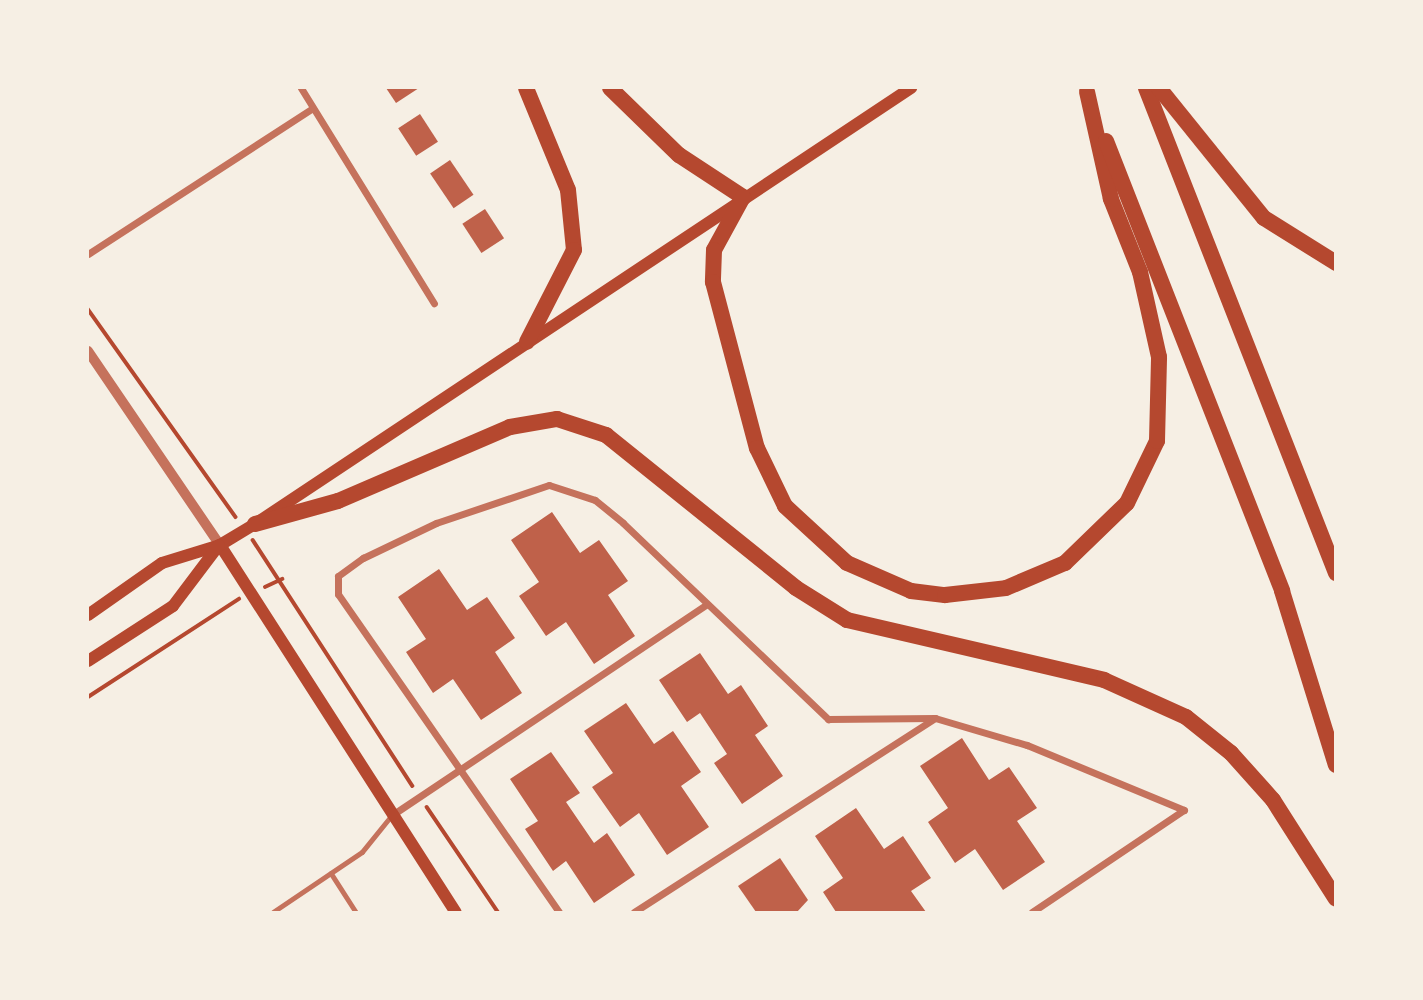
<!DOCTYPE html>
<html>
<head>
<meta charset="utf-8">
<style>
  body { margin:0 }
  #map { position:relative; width:1423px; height:1000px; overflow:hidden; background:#f6efe4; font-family:"Roboto Condensed",sans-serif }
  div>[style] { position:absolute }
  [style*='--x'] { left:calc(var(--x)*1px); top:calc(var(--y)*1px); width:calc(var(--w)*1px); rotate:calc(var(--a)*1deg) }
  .building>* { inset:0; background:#bf614a; transform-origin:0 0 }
  .path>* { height:3.5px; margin:-1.75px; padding:0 1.75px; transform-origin:1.75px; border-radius:1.75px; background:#b5482f }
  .service>* { height:4.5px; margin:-2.25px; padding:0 2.25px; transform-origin:2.25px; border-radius:2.25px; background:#c5725c }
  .minor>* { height:7px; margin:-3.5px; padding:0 3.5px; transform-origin:3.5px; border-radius:3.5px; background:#c5725c }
  .tertiary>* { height:10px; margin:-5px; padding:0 5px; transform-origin:5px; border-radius:5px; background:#c5725c }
  .secondary>* { height:12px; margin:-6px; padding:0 6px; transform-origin:6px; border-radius:6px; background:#b5482f }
  .motorway>* { height:16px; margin:-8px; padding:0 8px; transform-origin:8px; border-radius:8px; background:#b5482f }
  span { translate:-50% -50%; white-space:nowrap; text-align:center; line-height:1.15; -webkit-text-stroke:7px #f6efe4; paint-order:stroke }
  .frame { position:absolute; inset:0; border:89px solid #f6efe4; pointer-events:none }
</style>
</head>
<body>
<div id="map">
  <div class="building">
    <div style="clip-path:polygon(386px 88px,419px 88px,396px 103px)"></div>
    <div style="left:420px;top:114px;width:33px;height:26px;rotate:57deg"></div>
    <div style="left:450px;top:160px;width:42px;height:24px;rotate:56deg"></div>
    <div style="left:485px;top:209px;width:35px;height:27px;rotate:57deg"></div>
    <div style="clip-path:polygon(552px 512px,580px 553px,599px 540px,628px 581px,608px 595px,635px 636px,594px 664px,566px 622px,546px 636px,519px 596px,539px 582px,511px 540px)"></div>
    <div style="clip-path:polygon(439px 569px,467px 610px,487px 597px,515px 638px,495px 652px,522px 693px,481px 720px,453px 679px,433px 693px,406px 652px,426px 639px,398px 597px)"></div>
    <div style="clip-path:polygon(700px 653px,728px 694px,741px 685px,768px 726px,755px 735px,783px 776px,742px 804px,714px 763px,727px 754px,700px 713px,687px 722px,659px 680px)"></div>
    <div style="clip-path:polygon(626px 703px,654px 744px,673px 731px,701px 772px,681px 786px,709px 827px,667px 855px,639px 813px,620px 827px,592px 787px,613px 773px,584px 731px)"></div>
    <div style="clip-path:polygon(962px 738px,989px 780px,1009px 767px,1037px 808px,1017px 821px,1045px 862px,1003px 890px,975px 849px,955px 863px,928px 822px,948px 808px,920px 766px)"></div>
    <div style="clip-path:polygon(551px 752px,580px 793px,566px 802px,594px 843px,607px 833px,635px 875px,594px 903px,566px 861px,553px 871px,525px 829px,538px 821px,510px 779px)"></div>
    <div style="clip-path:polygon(856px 808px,884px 849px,903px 836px,931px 878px,911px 891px,926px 912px,836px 912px,823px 892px,843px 878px,815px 836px)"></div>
    <div style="clip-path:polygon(780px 858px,808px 900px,797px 912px,756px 912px,738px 886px)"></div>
  </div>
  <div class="path">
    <div style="--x:88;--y:309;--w:255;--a:54.6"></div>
    <div style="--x:253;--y:540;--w:293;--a:57"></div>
    <div style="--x:265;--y:587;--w:19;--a:-25"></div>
    <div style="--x:88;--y:697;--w:180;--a:-33"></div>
    <div style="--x:427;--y:807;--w:127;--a:55.9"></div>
  </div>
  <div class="service">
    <div style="--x:331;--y:873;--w:46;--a:57.3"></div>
    <div style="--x:273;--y:912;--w:107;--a:-34"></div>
    <div style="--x:362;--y:852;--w:46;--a:-51.1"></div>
  </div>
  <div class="minor">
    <div style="--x:301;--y:88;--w:253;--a:58.3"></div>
    <div style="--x:88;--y:254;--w:266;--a:-33"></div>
    <div style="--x:392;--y:815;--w:379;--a:-33.8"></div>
    <div style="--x:559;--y:912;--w:387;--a:-124.8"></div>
    <div style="--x:338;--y:594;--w:18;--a:-90"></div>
    <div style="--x:338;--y:576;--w:31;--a:-36"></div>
    <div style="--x:363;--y:558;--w:81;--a:-25.6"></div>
    <div style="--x:436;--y:523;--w:119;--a:-18.6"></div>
    <div style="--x:549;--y:485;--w:48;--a:18.1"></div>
    <div style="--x:595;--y:500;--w:36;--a:39"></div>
    <div style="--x:623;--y:523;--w:284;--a:43.7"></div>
    <div style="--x:828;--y:719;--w:107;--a:-0.5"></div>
    <div style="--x:634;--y:912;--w:358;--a:-32.8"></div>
    <div style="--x:935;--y:718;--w:96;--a:16.4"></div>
    <div style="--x:1027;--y:745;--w:170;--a:22.5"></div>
    <div style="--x:1032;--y:912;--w:183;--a:-33.9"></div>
  </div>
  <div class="tertiary">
    <div style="--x:88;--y:351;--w:235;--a:55.8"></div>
  </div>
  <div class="secondary">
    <div style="--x:220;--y:545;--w:436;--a:57.3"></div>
    <div style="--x:88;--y:615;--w:90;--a:-35.1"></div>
    <div style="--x:162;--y:563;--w:61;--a:-17.2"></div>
    <div style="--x:220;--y:545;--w:41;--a:-31"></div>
    <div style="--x:255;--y:524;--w:788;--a:-33.61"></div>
    <div style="--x:88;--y:661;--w:101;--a:-32.9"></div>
    <div style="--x:173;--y:606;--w:76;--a:-53"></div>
  </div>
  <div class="motorway">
    <div style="--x:526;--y:88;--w:110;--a:67.6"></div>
    <div style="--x:568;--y:190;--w:60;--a:84.3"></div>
    <div style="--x:574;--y:250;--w:103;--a:117.1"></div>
    <div style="--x:610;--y:88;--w:96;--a:44.2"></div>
    <div style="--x:679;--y:155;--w:77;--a:33.3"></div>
    <div style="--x:743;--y:197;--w:60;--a:118.7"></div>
    <div style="--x:714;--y:250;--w:32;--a:92"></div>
    <div style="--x:713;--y:282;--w:172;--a:75.2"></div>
    <div style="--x:757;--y:448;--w:64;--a:64.2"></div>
    <div style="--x:785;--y:506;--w:84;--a:42.6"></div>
    <div style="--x:847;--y:563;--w:70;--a:23.6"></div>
    <div style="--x:911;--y:591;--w:34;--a:7"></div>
    <div style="--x:945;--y:595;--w:61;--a:-6.5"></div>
    <div style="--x:1006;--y:588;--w:64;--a:-23"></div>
    <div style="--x:1065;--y:563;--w:86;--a:-44.1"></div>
    <div style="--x:1127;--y:503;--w:69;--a:-64.2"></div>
    <div style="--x:1157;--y:441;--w:84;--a:-88.6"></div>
    <div style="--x:1159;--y:357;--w:87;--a:-102.6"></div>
    <div style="--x:1140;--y:272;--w:79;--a:-111.7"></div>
    <div style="--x:1111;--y:199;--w:110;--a:-102.6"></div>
    <div style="--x:1146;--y:88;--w:521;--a:68.61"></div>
    <div style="--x:1159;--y:88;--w:167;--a:51.1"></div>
    <div style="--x:1264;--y:218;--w:85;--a:32"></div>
    <div style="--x:1106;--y:141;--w:483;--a:68.6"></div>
    <div style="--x:1282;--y:591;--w:182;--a:72.8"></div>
    <div style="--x:255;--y:524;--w:86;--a:-15.5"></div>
    <div style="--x:338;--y:501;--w:187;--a:-23.3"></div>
    <div style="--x:510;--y:427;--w:48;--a:-9.7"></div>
    <div style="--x:557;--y:419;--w:52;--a:18.1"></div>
    <div style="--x:606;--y:435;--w:244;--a:38.8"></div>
    <div style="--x:796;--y:588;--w:60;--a:32.1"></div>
    <div style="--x:847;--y:620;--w:264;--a:13.1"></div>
    <div style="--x:1104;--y:680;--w:90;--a:24.3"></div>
    <div style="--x:1186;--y:717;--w:58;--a:38.7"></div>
    <div style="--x:1231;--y:753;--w:63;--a:48.2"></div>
    <div style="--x:1273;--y:800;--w:117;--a:57.5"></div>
  </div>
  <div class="frame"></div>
</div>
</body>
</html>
